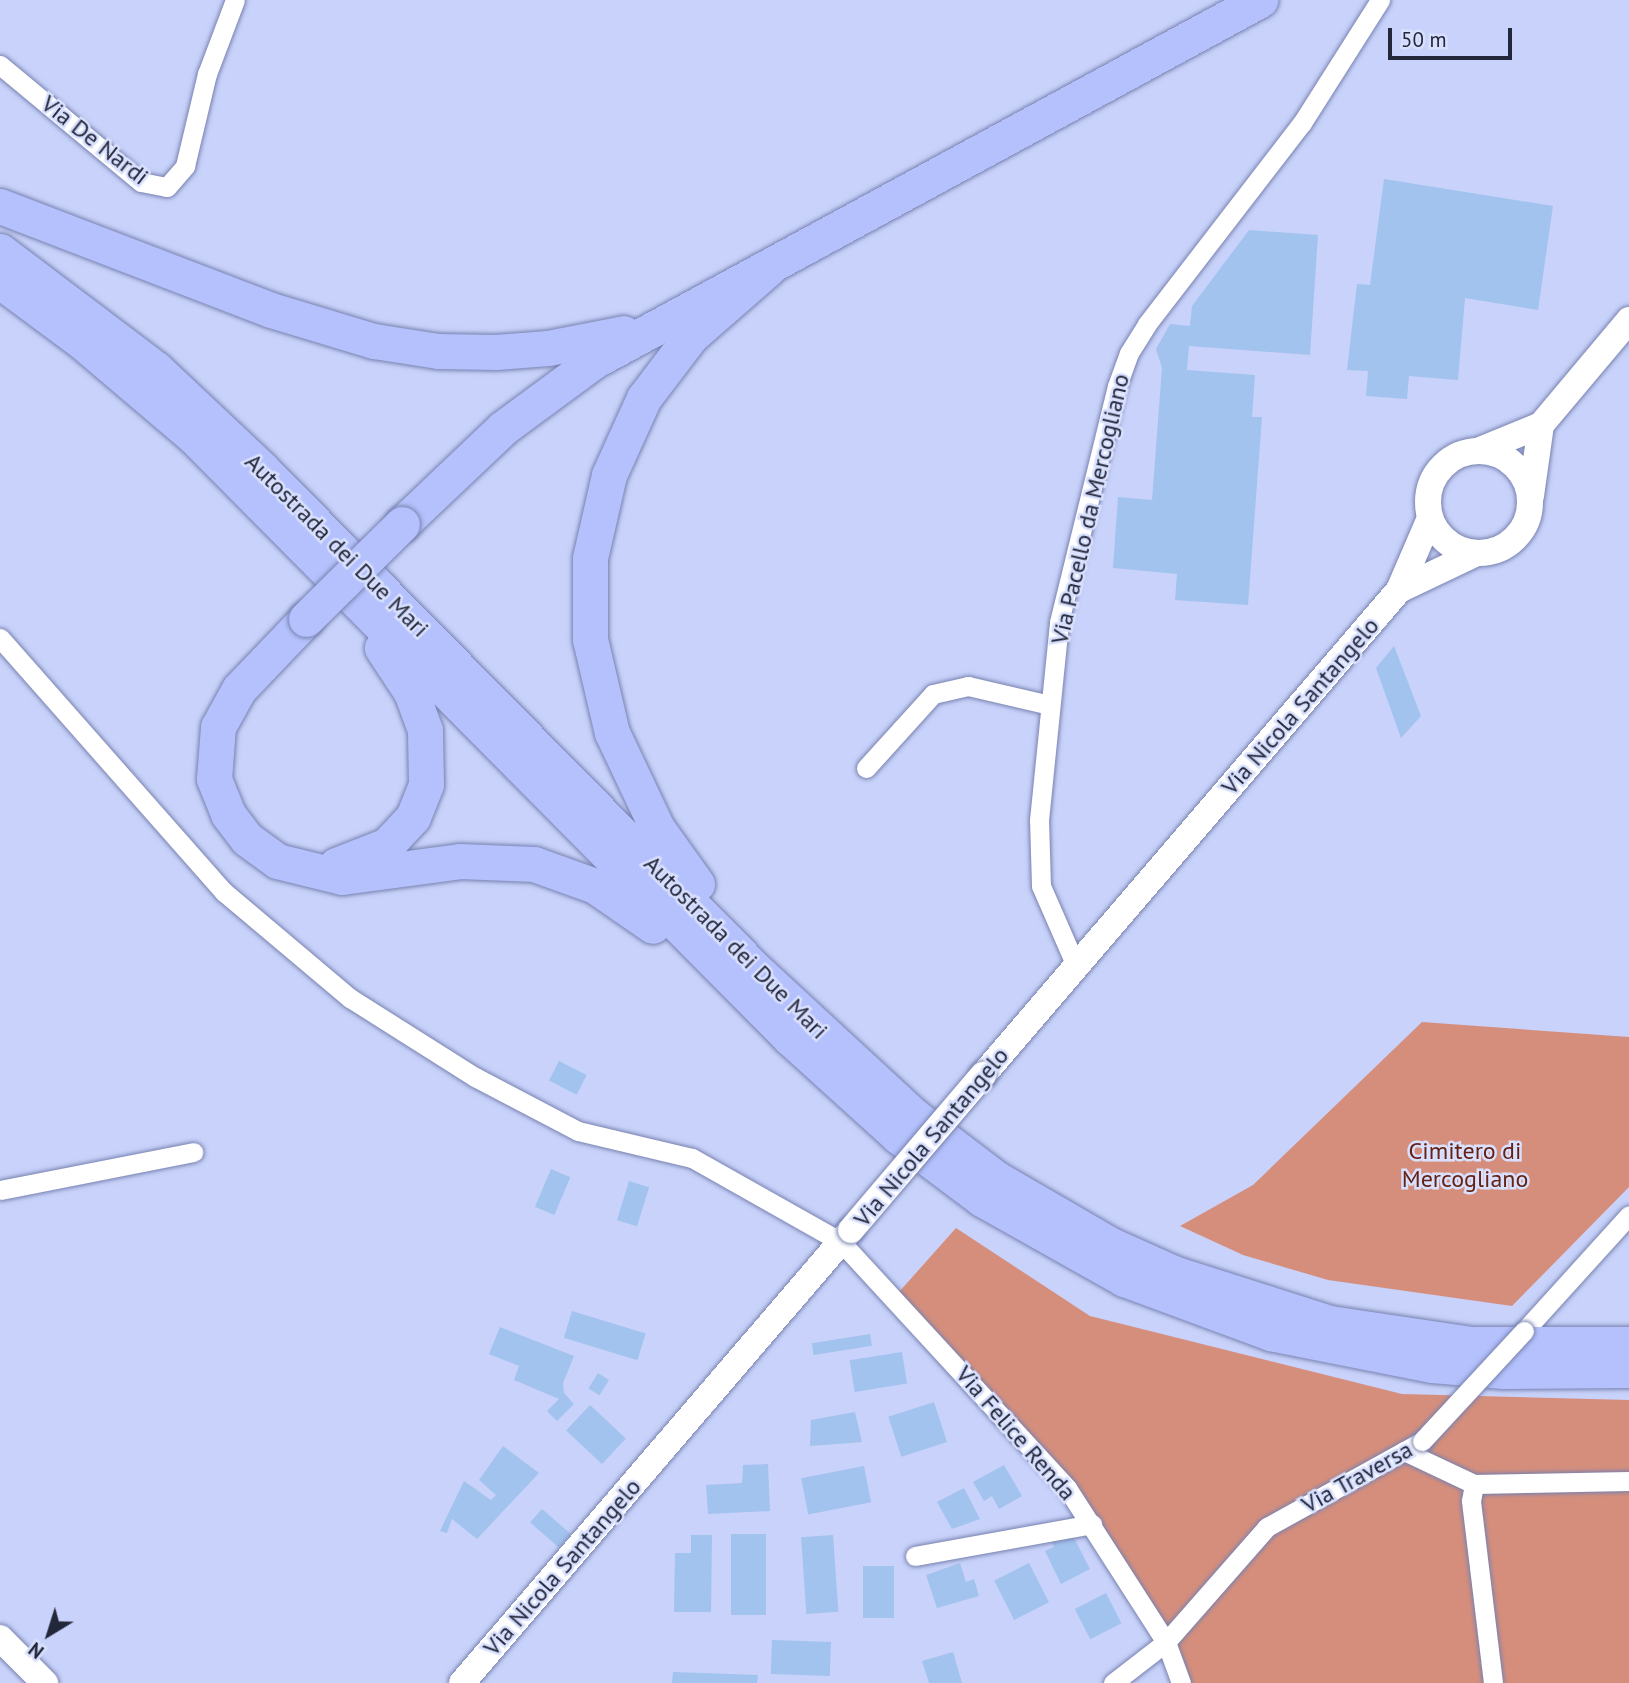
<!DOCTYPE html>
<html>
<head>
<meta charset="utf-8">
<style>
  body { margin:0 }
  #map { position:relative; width:1629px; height:1683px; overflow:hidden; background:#c8d2fa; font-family:"PT Sans",sans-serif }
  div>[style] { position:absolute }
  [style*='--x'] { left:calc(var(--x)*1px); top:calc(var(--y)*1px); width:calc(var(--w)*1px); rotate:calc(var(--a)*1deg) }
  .green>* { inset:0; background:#d68e7c }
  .building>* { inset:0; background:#a2c3ee; transform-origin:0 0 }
  .roads { filter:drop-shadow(0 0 2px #7882b0) drop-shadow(0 0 2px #7882b0) }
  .street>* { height:19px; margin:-9.5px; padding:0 9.5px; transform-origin:9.5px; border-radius:9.5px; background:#fff }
  .secondary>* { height:26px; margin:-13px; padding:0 13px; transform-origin:13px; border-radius:13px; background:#fff }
  .secondary>.ring { margin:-13px; padding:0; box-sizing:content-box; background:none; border:26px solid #fff; border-radius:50% }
  .highway>* { height:35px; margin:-17.5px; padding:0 17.5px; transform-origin:17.5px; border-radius:17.5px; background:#b4c1fc }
  .bridges { filter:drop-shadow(0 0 2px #7882b0) drop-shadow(0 0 2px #7882b0) }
  .street-bridge>* { height:19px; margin:-9.5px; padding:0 9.5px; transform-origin:9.5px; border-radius:9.5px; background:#fff }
  .secondary-bridge>* { height:26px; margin:-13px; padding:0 13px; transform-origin:13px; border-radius:13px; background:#fff }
  .highway-bridge>* { height:35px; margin:-17.5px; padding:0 17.5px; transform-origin:17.5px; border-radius:17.5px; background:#b4c1fc }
  span { translate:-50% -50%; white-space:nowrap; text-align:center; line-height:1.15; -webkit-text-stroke:5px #d8e0fe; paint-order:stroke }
  .street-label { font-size:24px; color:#23273a }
  .park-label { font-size:24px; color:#652111 }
  .north { position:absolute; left:14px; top:1599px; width:70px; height:70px; -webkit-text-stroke:5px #d8e0fe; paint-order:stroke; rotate:218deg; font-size:19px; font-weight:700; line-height:28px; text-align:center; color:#23273a }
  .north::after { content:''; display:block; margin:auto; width:24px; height:32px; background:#23273a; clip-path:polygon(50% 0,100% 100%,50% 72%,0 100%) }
  .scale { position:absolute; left:1388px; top:28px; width:124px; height:32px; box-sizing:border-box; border:4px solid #23273a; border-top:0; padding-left:9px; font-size:21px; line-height:24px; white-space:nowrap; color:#23273a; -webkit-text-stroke:5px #d8e0fe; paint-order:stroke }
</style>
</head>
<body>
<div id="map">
  <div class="green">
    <div style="clip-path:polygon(1422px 1022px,1629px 1037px,1629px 1187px,1512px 1306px,1328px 1280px,1243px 1255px,1180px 1226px,1253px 1185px)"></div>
    <div style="clip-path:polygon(956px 1228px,1090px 1316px,1402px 1394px,1629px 1400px,1629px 1683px,1188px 1683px,1081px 1496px,899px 1292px)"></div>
  </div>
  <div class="building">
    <div style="clip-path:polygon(1384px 179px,1553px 206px,1538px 310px,1465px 298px,1458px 380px,1409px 376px,1407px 399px,1366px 396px,1368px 371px,1347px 370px,1357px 284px,1370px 285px)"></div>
    <div style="clip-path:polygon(1249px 230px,1318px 235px,1310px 355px,1189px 346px,1187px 370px,1255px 375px,1252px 417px,1262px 417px,1248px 605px,1175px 600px,1177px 574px,1113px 568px,1118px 497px,1152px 500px,1162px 368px,1156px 349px,1170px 324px,1190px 326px,1192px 306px)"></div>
    <div style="clip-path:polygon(1394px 646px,1421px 716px,1401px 738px,1376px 668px)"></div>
    <div style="left:559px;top:1061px;width:31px;height:22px;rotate:27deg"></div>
    <div style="left:551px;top:1169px;width:21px;height:41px;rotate:23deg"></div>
    <div style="left:629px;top:1181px;width:21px;height:41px;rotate:17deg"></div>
    <div style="left:572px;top:1311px;width:77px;height:28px;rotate:17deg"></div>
    <div style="clip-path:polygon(500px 1327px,574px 1356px,563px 1383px,564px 1393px,574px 1404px,557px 1421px,547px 1411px,559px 1399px,514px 1380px,519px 1366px,489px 1354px)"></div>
    <div style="left:870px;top:1334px;width:12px;height:59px;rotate:81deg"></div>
    <div style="left:902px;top:1352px;width:32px;height:53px;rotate:81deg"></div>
    <div style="left:598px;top:1373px;width:13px;height:18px;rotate:32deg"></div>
    <div style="left:934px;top:1402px;width:42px;height:48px;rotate:72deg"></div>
    <div style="left:590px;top:1405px;width:49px;height:35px;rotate:43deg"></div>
    <div style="clip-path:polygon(855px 1412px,862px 1442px,810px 1446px,811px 1420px)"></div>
    <div style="clip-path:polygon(503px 1446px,539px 1473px,477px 1539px,452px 1519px,447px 1533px,440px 1531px,464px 1481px,491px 1500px,496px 1495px,479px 1480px)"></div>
    <div style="clip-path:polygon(768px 1464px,770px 1511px,708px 1514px,706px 1485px,742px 1483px,743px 1465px)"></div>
    <div style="clip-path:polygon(1004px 1465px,1022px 1496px,999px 1509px,992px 1496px,984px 1501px,973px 1482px)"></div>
    <div style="left:864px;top:1466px;width:37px;height:64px;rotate:79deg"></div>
    <div style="clip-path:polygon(964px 1488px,980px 1519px,952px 1529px,937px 1502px)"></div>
    <div style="left:542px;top:1509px;width:38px;height:18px;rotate:41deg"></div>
    <div style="clip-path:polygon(1071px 1532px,1090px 1569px,1061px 1584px,1045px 1551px,1054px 1547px,1048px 1535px)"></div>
    <div style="left:731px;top:1534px;width:35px;height:81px"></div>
    <div style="clip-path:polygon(691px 1535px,712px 1535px,711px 1612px,674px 1612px,675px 1553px,691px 1553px)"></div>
    <div style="left:833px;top:1535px;width:77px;height:32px;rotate:86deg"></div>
    <div style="clip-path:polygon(960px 1563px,966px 1582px,974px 1579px,979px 1596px,937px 1608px,926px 1575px)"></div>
    <div style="left:1029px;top:1563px;width:44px;height:39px;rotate:63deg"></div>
    <div style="left:863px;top:1566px;width:31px;height:52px"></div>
    <div style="left:1106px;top:1593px;width:34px;height:35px;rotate:63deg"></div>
    <div style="left:772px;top:1640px;width:59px;height:34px;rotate:2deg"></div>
    <div style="clip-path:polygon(953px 1652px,962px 1683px,929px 1683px,922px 1661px)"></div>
    <div style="clip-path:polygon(673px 1672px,758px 1675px,757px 1683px,672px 1683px)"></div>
  </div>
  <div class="roads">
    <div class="street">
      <div style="--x:0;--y:65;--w:183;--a:39.7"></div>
      <div style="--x:141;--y:182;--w:26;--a:11"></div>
      <div style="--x:167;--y:187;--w:28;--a:-49"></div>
      <div style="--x:185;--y:166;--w:95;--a:-76.6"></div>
      <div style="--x:207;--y:74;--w:79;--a:-69.3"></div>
      <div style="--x:0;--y:638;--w:339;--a:48.6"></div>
      <div style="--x:224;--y:892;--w:165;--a:40.1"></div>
      <div style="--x:350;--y:998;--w:148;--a:32.3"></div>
      <div style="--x:475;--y:1077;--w:116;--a:27.7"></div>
      <div style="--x:578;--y:1131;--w:117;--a:13.3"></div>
      <div style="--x:692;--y:1158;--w:171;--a:29.4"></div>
      <div style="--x:841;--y:1242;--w:334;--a:47.4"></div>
      <div style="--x:1067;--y:1488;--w:183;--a:57.3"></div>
      <div style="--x:1166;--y:1642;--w:44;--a:69.9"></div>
      <div style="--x:866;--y:768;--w:100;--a:-47.8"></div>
      <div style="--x:933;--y:694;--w:36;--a:-13"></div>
      <div style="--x:968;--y:686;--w:84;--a:13"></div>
      <div style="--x:1076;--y:966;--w:87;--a:-113.6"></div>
      <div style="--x:1041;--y:886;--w:66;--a:-91.7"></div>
      <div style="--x:1039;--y:820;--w:199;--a:-84.2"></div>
      <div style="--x:1059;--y:622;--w:243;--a:-76.2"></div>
      <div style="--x:1117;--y:386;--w:35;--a:-70"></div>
      <div style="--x:1129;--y:353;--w:34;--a:-58"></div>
      <div style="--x:1147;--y:324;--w:254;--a:-52.4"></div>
      <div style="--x:1302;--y:123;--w:146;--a:-57.6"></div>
      <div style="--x:0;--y:1190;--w:197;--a:-11.1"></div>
      <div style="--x:1524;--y:1331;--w:156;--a:-47.8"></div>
      <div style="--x:1404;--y:1451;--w:77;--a:25.2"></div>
      <div style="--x:1474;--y:1484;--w:155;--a:-1.1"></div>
      <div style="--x:1474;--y:1484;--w:17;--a:100"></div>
      <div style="--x:1471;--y:1501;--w:183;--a:83.1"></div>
      <div style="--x:915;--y:1556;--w:180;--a:-10.2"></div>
      <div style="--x:1113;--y:1683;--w:67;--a:-37.7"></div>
      <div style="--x:1166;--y:1642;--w:153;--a:-48.7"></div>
      <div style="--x:1267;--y:1527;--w:177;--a:-29"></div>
    </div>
    <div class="secondary">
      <div style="--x:1480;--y:450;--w:66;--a:-22.3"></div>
      <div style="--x:1541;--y:425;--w:137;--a:-50"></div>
      <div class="ring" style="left:1428px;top:451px;width:76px;height:76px"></div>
      <div style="--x:1531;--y:496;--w:72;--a:-82"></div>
      <div style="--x:1399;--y:590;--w:86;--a:-25.4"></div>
      <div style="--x:983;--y:1075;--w:639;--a:-49.38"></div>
      <div style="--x:1399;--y:590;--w:78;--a:-66.7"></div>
      <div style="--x:0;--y:1638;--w:64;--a:45"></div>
      <div style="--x:462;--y:1683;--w:597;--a:-49.35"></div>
    </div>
    <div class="highway">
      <div style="--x:0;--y:206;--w:290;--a:21"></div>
      <div style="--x:271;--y:310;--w:108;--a:16.8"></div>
      <div style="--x:374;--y:341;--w:65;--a:8.9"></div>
      <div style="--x:438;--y:351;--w:58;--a:1"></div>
      <div style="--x:496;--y:352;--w:52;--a:-4.4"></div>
      <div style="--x:548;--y:348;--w:77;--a:-11.2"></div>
      <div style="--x:0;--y:251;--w:196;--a:37.1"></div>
      <div style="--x:156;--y:369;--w:147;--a:43.3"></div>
      <div style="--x:263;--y:470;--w:702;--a:45.4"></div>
      <div style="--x:756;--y:970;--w:214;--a:42.7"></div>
      <div style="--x:913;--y:1115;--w:106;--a:37.3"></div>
      <div style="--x:997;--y:1179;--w:132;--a:30.1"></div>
      <div style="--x:1111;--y:1245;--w:71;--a:24"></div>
      <div style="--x:1176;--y:1274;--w:162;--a:17.7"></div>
      <div style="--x:1330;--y:1323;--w:143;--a:8.5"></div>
      <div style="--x:1471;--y:1344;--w:158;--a:0"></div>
      <div style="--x:0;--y:281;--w:101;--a:36.5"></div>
      <div style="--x:81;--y:341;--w:147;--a:40.3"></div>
      <div style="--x:193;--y:436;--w:848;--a:45.24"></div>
      <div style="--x:790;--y:1038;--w:146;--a:42.2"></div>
      <div style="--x:898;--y:1136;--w:105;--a:36.9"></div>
      <div style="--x:982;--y:1199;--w:163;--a:29.4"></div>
      <div style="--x:1124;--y:1279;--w:156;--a:20.3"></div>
      <div style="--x:1270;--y:1333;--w:165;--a:11.2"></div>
      <div style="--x:1432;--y:1365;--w:72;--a:4.8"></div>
      <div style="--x:1504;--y:1371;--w:125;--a:-0.5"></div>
      <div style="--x:402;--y:524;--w:139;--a:-43.5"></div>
      <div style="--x:503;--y:428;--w:113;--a:-36.4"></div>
      <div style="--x:594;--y:361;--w:758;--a:-28.46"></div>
      <div style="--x:306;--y:619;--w:97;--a:133.7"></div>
      <div style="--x:239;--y:689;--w:43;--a:118.9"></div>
      <div style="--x:218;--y:727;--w:52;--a:94.4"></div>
      <div style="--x:214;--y:779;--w:38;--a:68"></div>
      <div style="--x:228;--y:814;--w:31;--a:53"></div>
      <div style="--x:247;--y:839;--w:37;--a:36"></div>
      <div style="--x:277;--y:861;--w:67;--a:13.8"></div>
      <div style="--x:342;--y:877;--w:119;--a:-7.7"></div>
      <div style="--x:460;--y:861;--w:74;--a:2.3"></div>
      <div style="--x:534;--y:864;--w:65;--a:19.8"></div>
      <div style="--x:595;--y:886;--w:70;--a:34.6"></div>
      <div style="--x:336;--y:865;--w:55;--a:-21.4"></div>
      <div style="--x:387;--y:845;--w:38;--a:-47"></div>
      <div style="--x:413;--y:817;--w:35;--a:-68"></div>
      <div style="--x:426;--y:784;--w:54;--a:-91.1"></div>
      <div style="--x:425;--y:730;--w:40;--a:-110.2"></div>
      <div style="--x:411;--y:692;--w:53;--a:-123.4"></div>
      <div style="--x:697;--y:884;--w:69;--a:-125.5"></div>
      <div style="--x:657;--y:828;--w:105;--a:-115.3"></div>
      <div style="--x:612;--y:733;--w:97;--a:-103.2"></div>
      <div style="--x:590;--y:639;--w:81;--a:-90"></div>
      <div style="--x:590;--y:558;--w:85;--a:-77.1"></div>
      <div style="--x:609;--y:475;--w:85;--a:-65.6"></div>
      <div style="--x:644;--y:398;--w:78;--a:-52.8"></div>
      <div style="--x:691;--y:336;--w:103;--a:-41.1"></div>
    </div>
  </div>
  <div class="bridges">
    <div class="street-bridge">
      <div style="--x:1422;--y:1441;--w:150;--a:-47.2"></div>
    </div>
    <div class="secondary-bridge">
      <div style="--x:851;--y:1230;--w:204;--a:-49.6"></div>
    </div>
    <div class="highway-bridge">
      <div style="--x:306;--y:619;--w:135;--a:-44.7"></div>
    </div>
  </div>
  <div class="street-label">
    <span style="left:95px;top:140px;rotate:38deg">Via De Nardi</span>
    <span style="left:1090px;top:509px;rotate:-77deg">Via Pacello da Mercogliano</span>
    <span style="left:337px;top:545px;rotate:45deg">Autostrada dei Due Mari</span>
    <span style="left:1300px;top:706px;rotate:-49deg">Via Nicola Santangelo</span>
    <span style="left:736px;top:947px;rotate:45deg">Autostrada dei Due Mari</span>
    <span style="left:931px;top:1137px;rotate:-50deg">Via Nicola Santangelo</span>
    <span style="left:1016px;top:1433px;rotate:49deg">Via Felice Renda</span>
    <span style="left:1357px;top:1477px;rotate:-29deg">Via Traversa</span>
    <span style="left:562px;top:1567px;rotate:-49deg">Via Nicola Santangelo</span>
  </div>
  <div class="park-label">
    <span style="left:1465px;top:1165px">Cimitero di<br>Mercogliano</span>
  </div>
  <div class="north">N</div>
  <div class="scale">50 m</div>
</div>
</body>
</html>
